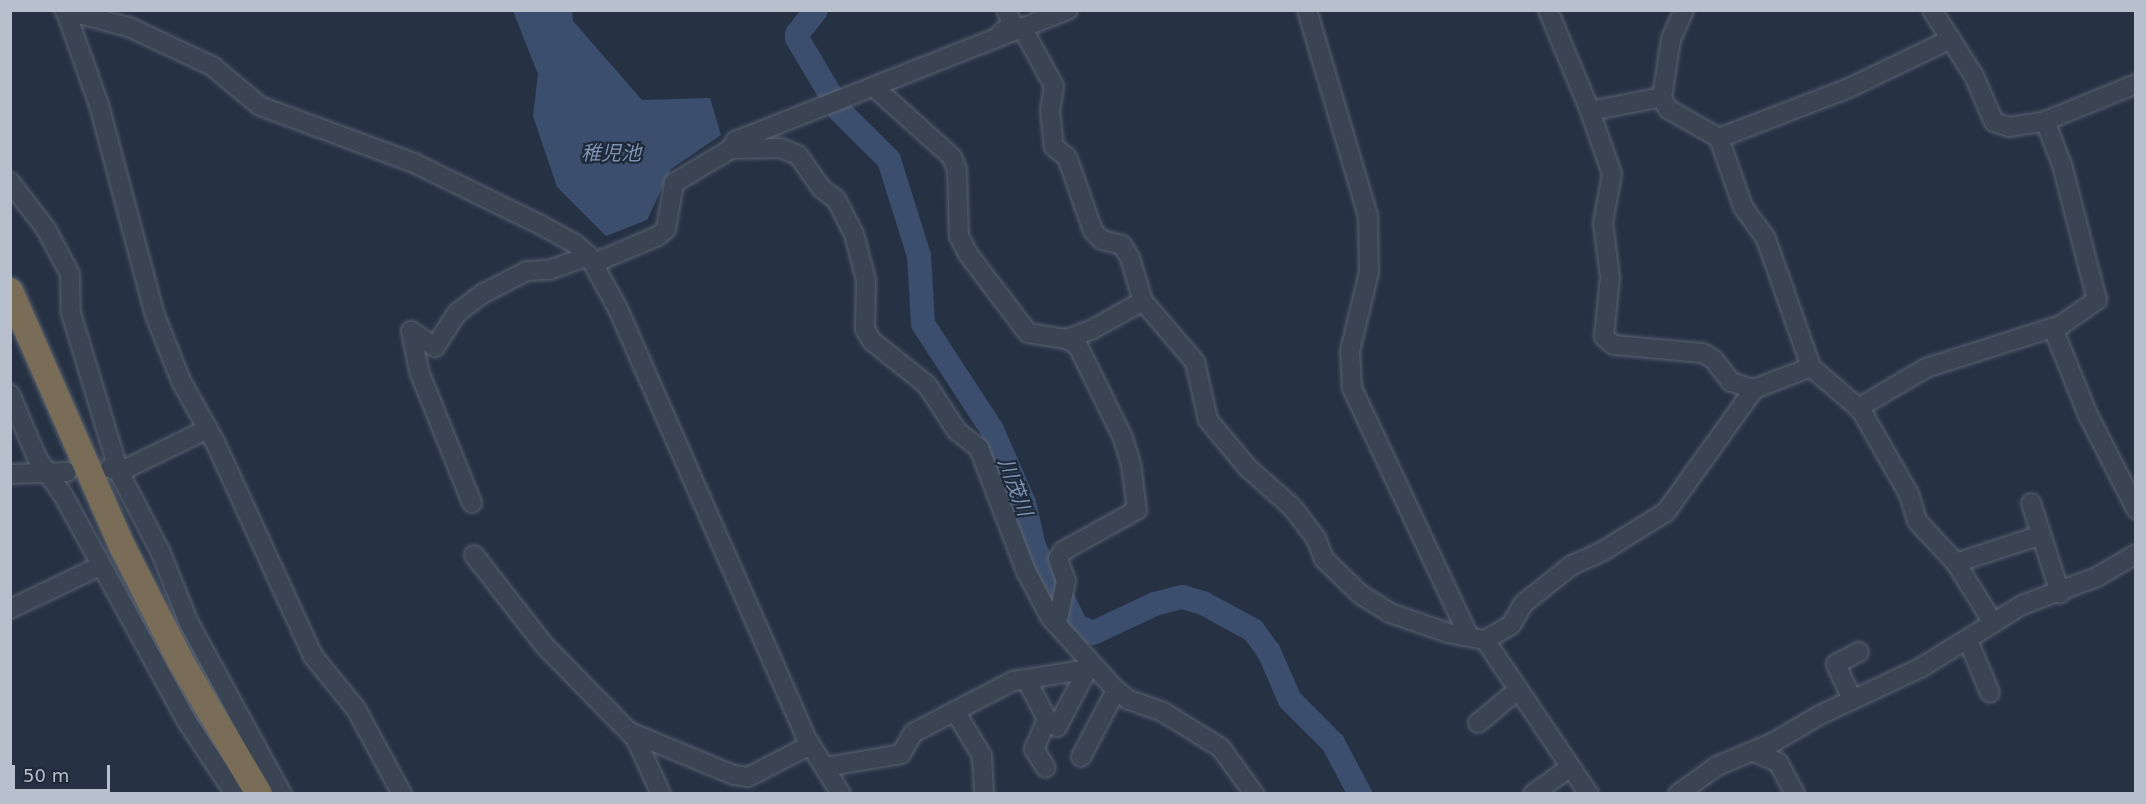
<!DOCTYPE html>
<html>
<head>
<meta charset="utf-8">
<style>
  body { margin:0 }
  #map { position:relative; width:2146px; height:804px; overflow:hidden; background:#263244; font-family:"DejaVu Sans","Noto Sans JP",sans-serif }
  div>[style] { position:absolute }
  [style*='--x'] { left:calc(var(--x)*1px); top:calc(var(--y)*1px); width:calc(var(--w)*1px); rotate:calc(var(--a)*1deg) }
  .water>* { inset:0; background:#3b4e6d }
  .river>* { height:24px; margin:-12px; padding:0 12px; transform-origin:12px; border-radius:12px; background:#3b4e6d }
  .minor-tunnel>* { height:18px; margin-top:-9px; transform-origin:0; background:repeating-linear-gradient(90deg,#3c4759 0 18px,transparent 0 27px) }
  .roads { filter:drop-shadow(0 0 2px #596270) drop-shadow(0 0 2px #596270) }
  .minor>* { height:18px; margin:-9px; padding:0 9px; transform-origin:9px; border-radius:9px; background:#3a4453 }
  .highway>* { height:26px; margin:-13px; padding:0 13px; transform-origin:13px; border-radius:13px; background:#796d57 }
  span { translate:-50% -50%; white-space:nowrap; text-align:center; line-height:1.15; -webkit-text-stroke:4.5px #1f2939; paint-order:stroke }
  .water-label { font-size:20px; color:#7e94b5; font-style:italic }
  .frame { position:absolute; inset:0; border:12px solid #b8bfcd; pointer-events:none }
  .scale { position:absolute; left:12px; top:765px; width:98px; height:27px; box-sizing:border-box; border:3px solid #b8bfcd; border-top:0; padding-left:8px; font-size:18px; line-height:21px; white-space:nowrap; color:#b8bfcd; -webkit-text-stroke:4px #1f2939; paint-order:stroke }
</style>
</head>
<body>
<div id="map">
  <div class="water">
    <div style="clip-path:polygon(513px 11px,572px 11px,573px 21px,642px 100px,710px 98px,721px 135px,671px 169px,647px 220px,606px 236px,557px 187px,533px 116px,538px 74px)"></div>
  </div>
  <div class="river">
    <div style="--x:816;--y:10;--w:31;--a:128"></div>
    <div style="--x:797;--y:34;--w:4;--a:90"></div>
    <div style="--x:797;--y:38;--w:85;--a:59.5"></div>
    <div style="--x:840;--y:111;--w:69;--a:45"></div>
    <div style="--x:889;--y:160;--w:101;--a:72.6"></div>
    <div style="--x:919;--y:256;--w:68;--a:86.6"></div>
    <div style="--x:923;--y:324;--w:126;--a:56.9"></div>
    <div style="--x:992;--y:430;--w:80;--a:66.3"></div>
    <div style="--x:1024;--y:503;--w:44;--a:76.9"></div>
    <div style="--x:1034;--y:546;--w:54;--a:65.8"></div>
    <div style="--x:1056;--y:595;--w:10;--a:37"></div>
    <div style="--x:1064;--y:601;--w:28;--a:64"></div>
    <div style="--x:1076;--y:626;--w:18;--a:22"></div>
    <div style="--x:1093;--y:633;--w:68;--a:-25.1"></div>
    <div style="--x:1155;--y:604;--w:28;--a:-15"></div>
    <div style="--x:1182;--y:597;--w:22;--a:16"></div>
    <div style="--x:1203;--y:603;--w:57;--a:28.4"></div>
    <div style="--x:1253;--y:630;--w:27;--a:54"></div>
    <div style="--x:1269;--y:652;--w:52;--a:66.4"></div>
    <div style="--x:1290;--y:700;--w:61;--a:45"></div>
    <div style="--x:1333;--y:743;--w:58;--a:62.1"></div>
  </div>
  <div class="minor-tunnel">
    <div style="--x:194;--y:715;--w:32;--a:-30"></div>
  </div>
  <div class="roads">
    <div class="minor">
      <div style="--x:64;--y:10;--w:67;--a:14.7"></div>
      <div style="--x:129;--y:27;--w:92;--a:25.2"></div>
      <div style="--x:212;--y:66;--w:62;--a:39.8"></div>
      <div style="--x:260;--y:106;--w:164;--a:20.3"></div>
      <div style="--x:414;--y:163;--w:141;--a:26"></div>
      <div style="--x:541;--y:225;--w:41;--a:29.1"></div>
      <div style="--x:577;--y:245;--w:16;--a:43"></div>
      <div style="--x:589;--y:256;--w:60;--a:61.3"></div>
      <div style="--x:618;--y:309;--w:466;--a:66.3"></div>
      <div style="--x:805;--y:736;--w:68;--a:58.2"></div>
      <div style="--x:1307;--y:10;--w:215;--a:73.5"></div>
      <div style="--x:1368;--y:216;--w:56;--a:89"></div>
      <div style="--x:1369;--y:272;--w:81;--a:103.5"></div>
      <div style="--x:1350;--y:351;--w:37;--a:87"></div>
      <div style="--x:1352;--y:388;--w:273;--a:64.8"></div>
      <div style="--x:1548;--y:10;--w:109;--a:67.4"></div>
      <div style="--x:1590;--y:111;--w:67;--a:70.8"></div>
      <div style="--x:1612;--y:174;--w:50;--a:100.4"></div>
      <div style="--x:1603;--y:223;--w:54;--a:82.6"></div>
      <div style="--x:1610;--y:277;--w:60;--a:95.7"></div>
      <div style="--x:1604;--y:337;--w:13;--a:39"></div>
      <div style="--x:1614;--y:345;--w:89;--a:5.1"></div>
      <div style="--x:1703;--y:353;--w:13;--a:32"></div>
      <div style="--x:1714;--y:360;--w:28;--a:52"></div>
      <div style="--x:1731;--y:382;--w:24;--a:17"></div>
      <div style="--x:1754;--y:389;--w:61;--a:-21.1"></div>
      <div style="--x:1684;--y:10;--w:32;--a:114"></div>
      <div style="--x:1671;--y:39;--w:60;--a:98.7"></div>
      <div style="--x:1662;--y:98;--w:13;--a:61"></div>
      <div style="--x:1668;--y:109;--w:59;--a:29.6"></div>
      <div style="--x:1719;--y:138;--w:73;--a:70.8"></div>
      <div style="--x:1743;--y:207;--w:39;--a:54"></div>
      <div style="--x:1766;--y:239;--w:136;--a:70.6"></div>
      <div style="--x:1811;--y:367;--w:66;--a:40.7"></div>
      <div style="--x:1861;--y:410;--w:97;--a:60.3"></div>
      <div style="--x:1909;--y:494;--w:28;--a:73"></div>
      <div style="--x:1917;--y:521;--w:57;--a:47.1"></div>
      <div style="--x:1956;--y:563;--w:65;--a:58.3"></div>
      <div style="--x:1990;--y:618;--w:7;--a:16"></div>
      <div style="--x:1932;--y:10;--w:78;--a:57.5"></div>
      <div style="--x:1974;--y:76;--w:50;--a:66.5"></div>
      <div style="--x:1994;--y:122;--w:16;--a:18"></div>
      <div style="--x:2009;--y:127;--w:36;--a:-9"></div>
      <div style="--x:2045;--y:121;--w:98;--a:-22.1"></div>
      <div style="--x:66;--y:12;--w:99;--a:70.5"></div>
      <div style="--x:99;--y:105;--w:217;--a:75.1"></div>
      <div style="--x:155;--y:315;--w:71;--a:68.5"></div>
      <div style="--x:181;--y:381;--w:70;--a:60.9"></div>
      <div style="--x:215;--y:442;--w:235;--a:65.4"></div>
      <div style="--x:313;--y:656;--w:68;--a:50.9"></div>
      <div style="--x:356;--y:709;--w:97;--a:61.6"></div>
      <div style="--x:1023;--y:29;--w:65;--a:61.5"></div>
      <div style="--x:1054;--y:86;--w:24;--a:99"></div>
      <div style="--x:1050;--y:110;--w:37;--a:84"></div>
      <div style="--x:1054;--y:147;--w:16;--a:38"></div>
      <div style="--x:1067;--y:157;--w:78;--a:70.6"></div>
      <div style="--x:1093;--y:231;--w:13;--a:45"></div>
      <div style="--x:1102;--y:240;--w:21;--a:14"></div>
      <div style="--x:1122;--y:245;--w:15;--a:58"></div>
      <div style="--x:1130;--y:258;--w:45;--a:73.2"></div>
      <div style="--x:1143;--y:301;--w:80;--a:49.6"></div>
      <div style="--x:1195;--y:362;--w:59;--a:77.4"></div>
      <div style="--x:1208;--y:420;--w:62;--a:50.2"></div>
      <div style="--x:1248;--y:468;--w:60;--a:41.6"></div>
      <div style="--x:1293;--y:508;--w:38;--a:53"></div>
      <div style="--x:1316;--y:538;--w:22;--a:69"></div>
      <div style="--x:1324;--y:559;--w:50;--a:44.2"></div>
      <div style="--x:1360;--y:594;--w:36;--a:32"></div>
      <div style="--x:1390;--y:613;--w:61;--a:19"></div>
      <div style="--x:1448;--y:633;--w:38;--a:11"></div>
      <div style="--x:1485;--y:640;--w:30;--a:-30"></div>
      <div style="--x:1511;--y:625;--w:24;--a:-60"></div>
      <div style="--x:1523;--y:604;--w:63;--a:-38.5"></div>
      <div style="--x:1572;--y:565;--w:34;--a:-24"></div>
      <div style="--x:1603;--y:551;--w:74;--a:-31.8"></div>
      <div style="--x:1666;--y:512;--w:151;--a:-54.4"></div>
      <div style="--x:997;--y:37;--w:21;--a:-43"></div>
      <div style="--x:1012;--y:23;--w:14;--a:-115"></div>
      <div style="--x:874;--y:87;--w:105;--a:41.9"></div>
      <div style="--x:952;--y:157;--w:14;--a:69"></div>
      <div style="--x:957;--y:170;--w:66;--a:88.3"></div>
      <div style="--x:959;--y:236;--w:20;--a:63"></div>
      <div style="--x:968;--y:254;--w:99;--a:52.8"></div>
      <div style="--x:1028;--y:333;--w:39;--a:9"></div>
      <div style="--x:1067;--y:339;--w:13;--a:32"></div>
      <div style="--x:1078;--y:346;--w:102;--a:63.9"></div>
      <div style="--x:1123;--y:438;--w:27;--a:73"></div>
      <div style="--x:1131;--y:464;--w:46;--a:82.6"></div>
      <div style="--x:1137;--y:510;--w:85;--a:151"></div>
      <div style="--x:1063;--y:551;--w:9;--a:122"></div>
      <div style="--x:1058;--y:559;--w:23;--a:70"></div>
      <div style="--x:1066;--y:581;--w:44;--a:101.8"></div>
      <div style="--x:1590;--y:111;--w:73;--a:-11"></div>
      <div style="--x:1719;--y:138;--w:139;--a:-21"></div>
      <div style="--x:1849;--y:88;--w:113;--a:-25.7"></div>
      <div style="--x:731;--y:149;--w:49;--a:-1.2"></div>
      <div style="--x:780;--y:148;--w:19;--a:21"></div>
      <div style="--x:798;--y:155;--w:42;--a:54.8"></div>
      <div style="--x:822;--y:189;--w:17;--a:36"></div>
      <div style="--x:836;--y:199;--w:39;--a:63"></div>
      <div style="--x:854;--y:234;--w:48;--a:75.4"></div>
      <div style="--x:866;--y:280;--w:49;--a:91.2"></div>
      <div style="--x:865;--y:329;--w:14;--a:60"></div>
      <div style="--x:872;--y:341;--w:70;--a:38.7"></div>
      <div style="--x:927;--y:385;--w:55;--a:56.9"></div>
      <div style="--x:957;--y:431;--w:28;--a:38"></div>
      <div style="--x:979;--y:448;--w:132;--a:69.1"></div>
      <div style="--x:1026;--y:571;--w:52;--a:62.4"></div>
      <div style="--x:1050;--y:617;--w:98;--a:47.9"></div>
      <div style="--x:1116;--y:690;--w:16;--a:38"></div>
      <div style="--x:1129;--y:700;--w:36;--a:19"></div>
      <div style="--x:1163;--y:712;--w:68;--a:31.8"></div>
      <div style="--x:1221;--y:748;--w:57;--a:54.3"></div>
      <div style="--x:10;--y:182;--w:59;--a:52.5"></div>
      <div style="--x:46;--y:229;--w:51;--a:61.9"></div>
      <div style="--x:70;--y:274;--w:39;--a:89"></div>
      <div style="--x:71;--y:313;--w:166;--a:73.2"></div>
      <div style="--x:119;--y:472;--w:89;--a:62.6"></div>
      <div style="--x:160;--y:551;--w:78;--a:68.1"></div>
      <div style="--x:189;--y:623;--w:195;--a:61.5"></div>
      <div style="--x:594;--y:263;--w:69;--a:-22.9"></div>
      <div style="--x:658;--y:236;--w:11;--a:-41"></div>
      <div style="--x:666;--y:229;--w:47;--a:-80.1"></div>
      <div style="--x:674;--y:183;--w:66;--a:-30.8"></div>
      <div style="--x:731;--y:149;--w:9;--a:-63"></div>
      <div style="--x:735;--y:141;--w:358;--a:-21.5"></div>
      <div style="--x:2053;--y:328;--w:94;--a:68.1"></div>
      <div style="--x:2088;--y:415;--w:106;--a:62.9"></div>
      <div style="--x:1067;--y:339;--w:28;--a:-21"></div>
      <div style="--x:1093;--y:329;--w:57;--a:-29.2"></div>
      <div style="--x:10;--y:394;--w:69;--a:67.1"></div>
      <div style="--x:37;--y:458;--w:45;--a:54.9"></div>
      <div style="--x:63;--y:495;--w:256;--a:61.3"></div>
      <div style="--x:186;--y:720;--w:89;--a:56.5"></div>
      <div style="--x:1858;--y:408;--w:79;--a:-30.5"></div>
      <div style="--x:1926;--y:368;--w:142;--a:-17.7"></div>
      <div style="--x:2061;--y:325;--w:44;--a:-34.8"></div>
      <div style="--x:2097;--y:300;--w:139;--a:-104.5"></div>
      <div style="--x:2062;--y:165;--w:47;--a:-111.1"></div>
      <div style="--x:110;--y:468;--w:10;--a:24"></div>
      <div style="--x:119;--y:472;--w:99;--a:-25.8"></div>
      <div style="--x:10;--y:474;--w:57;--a:-2"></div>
      <div style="--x:472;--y:503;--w:142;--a:-111.9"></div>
      <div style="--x:419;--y:371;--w:41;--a:-101.3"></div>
      <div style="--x:411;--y:331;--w:29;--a:34"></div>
      <div style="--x:435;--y:347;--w:40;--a:-57.1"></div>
      <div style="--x:457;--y:313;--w:31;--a:-37"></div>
      <div style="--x:482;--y:294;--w:51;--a:-27.1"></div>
      <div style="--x:527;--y:271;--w:22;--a:-3"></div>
      <div style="--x:549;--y:270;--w:42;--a:-19.3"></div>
      <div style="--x:2031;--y:503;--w:95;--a:72.1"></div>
      <div style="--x:474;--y:555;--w:114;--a:52.1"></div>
      <div style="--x:544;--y:645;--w:132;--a:45.6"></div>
      <div style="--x:636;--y:739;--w:60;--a:65.6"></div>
      <div style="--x:1956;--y:563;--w:89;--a:-18.2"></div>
      <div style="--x:10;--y:609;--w:100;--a:-25.5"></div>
      <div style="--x:1485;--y:640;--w:186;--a:56"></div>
      <div style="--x:1968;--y:640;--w:57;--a:67.5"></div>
      <div style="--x:1026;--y:679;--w:45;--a:62.3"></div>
      <div style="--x:1047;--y:719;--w:33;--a:113"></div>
      <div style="--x:1034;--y:749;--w:22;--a:58"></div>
      <div style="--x:1852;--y:699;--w:38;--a:-115"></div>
      <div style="--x:1836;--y:664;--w:26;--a:-28"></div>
      <div style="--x:955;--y:711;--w:52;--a:59"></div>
      <div style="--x:982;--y:756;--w:38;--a:87"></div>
      <div style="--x:1478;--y:723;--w:52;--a:-39.5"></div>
      <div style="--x:1057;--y:727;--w:64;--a:-62.2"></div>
      <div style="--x:630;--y:732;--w:113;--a:22.5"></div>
      <div style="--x:734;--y:775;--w:14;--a:8"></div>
      <div style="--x:748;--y:777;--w:70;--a:-27.3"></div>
      <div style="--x:1754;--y:752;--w:26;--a:23"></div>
      <div style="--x:1778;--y:762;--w:36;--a:62"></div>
      <div style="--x:1081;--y:757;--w:76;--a:-62.4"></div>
      <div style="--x:825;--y:767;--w:77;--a:-9.7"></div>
      <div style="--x:901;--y:754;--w:24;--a:-60"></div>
      <div style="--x:913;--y:733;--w:113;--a:-27.5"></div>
      <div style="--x:1013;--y:681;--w:84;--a:-8.9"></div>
      <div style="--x:1533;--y:794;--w:46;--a:-36.1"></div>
      <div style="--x:1678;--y:794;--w:48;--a:-35.7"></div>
      <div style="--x:1717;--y:766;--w:60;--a:-22.7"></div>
      <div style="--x:1772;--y:743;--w:56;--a:-30.3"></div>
      <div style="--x:1820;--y:715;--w:113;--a:-25.2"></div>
      <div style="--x:1922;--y:667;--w:118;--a:-31.8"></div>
      <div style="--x:2022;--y:605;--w:80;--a:-20.5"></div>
      <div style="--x:2097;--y:577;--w:45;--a:-30.5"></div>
    </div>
    <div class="highway">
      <div style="--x:10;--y:291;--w:281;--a:66.3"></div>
      <div style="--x:123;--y:548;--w:128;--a:63"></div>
      <div style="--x:181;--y:662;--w:153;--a:59.4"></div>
    </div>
  </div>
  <div class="water-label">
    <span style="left:611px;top:153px">稚児池</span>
    <span style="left:1015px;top:487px;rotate:69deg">川茂川</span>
  </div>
  <div class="frame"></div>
  <div class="scale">50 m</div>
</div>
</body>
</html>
